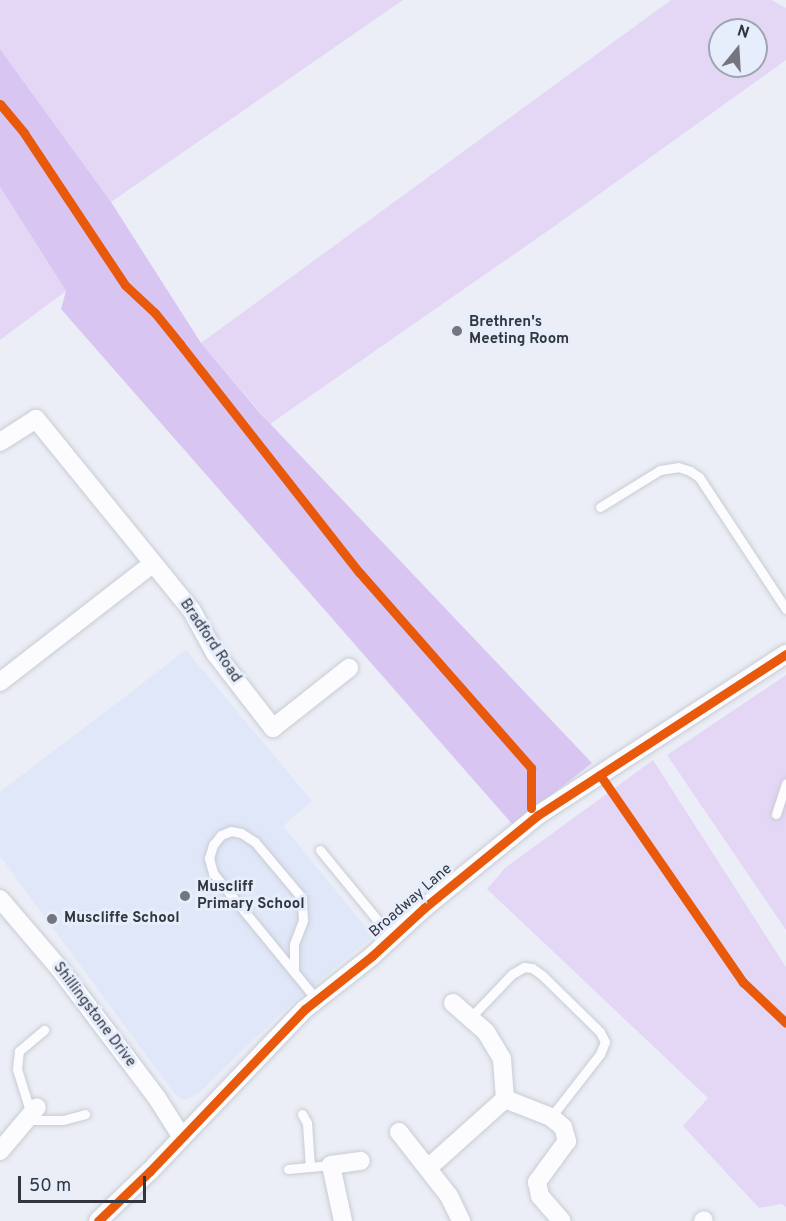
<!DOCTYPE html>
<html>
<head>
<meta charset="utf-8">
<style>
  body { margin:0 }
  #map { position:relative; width:786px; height:1221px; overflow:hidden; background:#ebeef6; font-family:Overpass,sans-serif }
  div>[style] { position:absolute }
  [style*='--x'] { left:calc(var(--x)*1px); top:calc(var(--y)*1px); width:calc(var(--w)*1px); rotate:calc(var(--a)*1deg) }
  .built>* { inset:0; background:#e0e7f8 }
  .green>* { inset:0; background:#e3d7f5 }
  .forest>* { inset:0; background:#d8c5f2 }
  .roads { filter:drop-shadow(0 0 2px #c9ccd4) drop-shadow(0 0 2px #c9ccd4) }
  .service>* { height:9px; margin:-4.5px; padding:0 4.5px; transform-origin:4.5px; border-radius:4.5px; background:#fcfcfe }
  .minor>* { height:18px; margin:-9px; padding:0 9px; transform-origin:9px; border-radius:9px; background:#fcfcfe }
  .cycleway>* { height:9px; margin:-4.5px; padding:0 4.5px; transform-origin:4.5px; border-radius:4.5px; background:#e8590c }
  .dots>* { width:16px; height:16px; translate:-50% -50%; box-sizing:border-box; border:3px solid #e6edfb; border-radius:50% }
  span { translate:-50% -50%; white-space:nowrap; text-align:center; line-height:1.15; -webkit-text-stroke:6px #e6edfb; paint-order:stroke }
  .poi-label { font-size:15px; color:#32363f; font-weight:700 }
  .left { translate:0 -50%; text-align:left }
  .street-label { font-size:15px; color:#32363f }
  .north { position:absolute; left:708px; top:18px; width:60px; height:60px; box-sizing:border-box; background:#e6edfb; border:2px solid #9ea4b0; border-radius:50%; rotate:18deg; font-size:16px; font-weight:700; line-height:24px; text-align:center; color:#32363f }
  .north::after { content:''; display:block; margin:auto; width:21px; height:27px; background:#73767f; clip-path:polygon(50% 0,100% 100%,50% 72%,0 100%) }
  .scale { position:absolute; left:18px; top:1176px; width:128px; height:27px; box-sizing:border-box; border:3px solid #32363f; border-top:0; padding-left:8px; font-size:18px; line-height:21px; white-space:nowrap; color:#32363f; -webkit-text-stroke:4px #e6edfb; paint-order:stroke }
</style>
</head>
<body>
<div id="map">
  <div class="built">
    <div style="clip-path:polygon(186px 650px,312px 801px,283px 826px,373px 936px,284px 1010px,198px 1094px,185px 1100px,178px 1097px,171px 1089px,0 856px,0 792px)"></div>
  </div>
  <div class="green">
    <div style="clip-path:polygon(0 0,403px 0,111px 202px,0 49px)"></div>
    <div style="clip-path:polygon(evenodd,671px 0,771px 0,786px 8px,786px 60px,559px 223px,270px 424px,201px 343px,671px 0,720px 30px,756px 30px,756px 66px,720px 66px,720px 30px)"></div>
    <div style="clip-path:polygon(0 187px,66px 291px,0 340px)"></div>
    <div style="clip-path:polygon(786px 675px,786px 930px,667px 755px)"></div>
    <div style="clip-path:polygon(653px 760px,786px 967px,786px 1207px,782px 1204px,759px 1208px,683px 1126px,708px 1098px,487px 889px,505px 868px)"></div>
  </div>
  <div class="forest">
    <div style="clip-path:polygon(0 49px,111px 202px,201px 343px,259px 412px,592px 763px,513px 825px,61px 309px,66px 291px,0 187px)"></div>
  </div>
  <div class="roads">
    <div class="service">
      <div style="--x:600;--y:507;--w:70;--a:-31.7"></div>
      <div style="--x:660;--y:470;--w:18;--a:-9"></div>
      <div style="--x:678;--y:467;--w:13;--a:18"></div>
      <div style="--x:690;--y:471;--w:11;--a:34"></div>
      <div style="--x:699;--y:477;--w:158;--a:56.6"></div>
      <div style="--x:776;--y:814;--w:32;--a:-72"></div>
      <div style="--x:320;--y:850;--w:114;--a:50.7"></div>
      <div style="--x:294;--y:972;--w:28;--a:-90"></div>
      <div style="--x:294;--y:944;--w:26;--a:-69"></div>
      <div style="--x:303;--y:920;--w:22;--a:-93"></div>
      <div style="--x:302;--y:898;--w:73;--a:-130"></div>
      <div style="--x:255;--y:842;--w:17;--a:-147"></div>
      <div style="--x:241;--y:833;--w:10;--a:-169"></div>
      <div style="--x:231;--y:831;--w:11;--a:158"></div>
      <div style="--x:221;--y:835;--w:13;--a:129"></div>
      <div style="--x:213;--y:845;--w:14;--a:107"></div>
      <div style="--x:209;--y:858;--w:16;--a:75"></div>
      <div style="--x:213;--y:873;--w:163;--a:50.7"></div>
      <div style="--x:470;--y:1018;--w:61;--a:-46.3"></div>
      <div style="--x:512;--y:974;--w:14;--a:-30"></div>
      <div style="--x:524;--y:967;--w:8;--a:7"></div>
      <div style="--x:532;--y:968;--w:12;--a:35"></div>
      <div style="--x:542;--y:975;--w:81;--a:44.5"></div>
      <div style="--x:600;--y:1032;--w:11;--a:63"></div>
      <div style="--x:605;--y:1042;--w:13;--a:113"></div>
      <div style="--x:600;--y:1054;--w:80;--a:127.9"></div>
      <div style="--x:31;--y:1114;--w:47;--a:-107.3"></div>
      <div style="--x:17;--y:1069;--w:18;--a:-84"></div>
      <div style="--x:19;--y:1051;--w:33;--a:-40"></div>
      <div style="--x:302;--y:1114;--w:10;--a:61"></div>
      <div style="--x:307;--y:1123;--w:44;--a:86.1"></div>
      <div style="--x:26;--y:1120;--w:37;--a:0"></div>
      <div style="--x:63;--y:1120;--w:23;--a:-15"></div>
      <div style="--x:288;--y:1169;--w:43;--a:-5.3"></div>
    </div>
    <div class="minor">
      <div style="--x:0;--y:442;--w:43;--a:-32.6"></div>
      <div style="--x:36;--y:419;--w:247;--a:50.9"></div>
      <div style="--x:192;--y:611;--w:48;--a:61.3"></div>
      <div style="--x:215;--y:653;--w:95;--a:52.3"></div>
      <div style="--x:273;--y:728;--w:97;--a:-38.3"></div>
      <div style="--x:0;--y:682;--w:192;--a:-37.8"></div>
      <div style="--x:0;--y:899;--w:91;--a:49.5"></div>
      <div style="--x:59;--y:968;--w:163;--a:53"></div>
      <div style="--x:157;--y:1098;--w:45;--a:57.7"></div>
      <div style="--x:453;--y:1003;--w:44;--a:41.3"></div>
      <div style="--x:486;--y:1032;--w:31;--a:59"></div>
      <div style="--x:502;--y:1059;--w:40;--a:85.7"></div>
      <div style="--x:505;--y:1099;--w:49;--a:21.4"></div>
      <div style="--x:551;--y:1117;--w:16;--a:40"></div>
      <div style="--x:563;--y:1127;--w:15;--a:74"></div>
      <div style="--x:567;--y:1141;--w:51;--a:126.2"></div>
      <div style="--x:537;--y:1182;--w:14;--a:78"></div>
      <div style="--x:540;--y:1196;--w:33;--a:49"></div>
      <div style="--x:399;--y:1132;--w:81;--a:52"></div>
      <div style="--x:449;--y:1196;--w:28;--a:64"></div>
      <div style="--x:0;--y:1151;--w:57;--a:-49.9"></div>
      <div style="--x:428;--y:1168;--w:103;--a:-41.9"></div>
      <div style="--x:98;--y:1221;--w:72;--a:-43.9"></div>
      <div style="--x:150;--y:1171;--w:224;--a:-46.3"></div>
      <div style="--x:305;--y:1009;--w:85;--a:-38.3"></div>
      <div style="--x:372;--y:956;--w:71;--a:-42.7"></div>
      <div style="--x:424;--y:908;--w:147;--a:-39.2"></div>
      <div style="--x:538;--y:815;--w:296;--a:-33"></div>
      <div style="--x:343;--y:1221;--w:57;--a:-102.1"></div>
      <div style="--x:331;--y:1165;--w:30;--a:-8"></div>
      <div style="--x:703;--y:1221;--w:1;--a:-45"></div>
    </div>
  </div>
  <div class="cycleway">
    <div style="--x:0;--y:104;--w:38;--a:50"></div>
    <div style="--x:24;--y:133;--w:182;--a:56.4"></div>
    <div style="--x:125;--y:285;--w:41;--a:43"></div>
    <div style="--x:155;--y:313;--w:40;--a:51"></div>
    <div style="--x:180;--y:344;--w:290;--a:51.9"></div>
    <div style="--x:359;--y:572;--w:261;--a:48.7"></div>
    <div style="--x:531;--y:768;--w:40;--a:90"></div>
    <div style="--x:600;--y:775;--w:252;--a:55.4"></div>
    <div style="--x:743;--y:982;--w:59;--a:43.6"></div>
    <div style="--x:98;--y:1221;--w:72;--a:-43.9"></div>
    <div style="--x:150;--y:1171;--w:224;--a:-46.3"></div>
    <div style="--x:305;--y:1009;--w:85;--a:-38.3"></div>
    <div style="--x:372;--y:956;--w:71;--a:-42.7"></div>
    <div style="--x:424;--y:908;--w:147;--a:-39.2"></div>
    <div style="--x:538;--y:815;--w:296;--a:-33"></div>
  </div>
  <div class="dots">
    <div style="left:457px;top:331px;background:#73767f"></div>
    <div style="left:185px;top:896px;background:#73767f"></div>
    <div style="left:52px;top:919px;background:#73767f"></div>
  </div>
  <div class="poi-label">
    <span class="left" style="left:469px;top:331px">Brethren's<br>Meeting Room</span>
    <span class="left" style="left:197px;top:896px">Muscliff<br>Primary School</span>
    <span class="left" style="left:64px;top:919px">Muscliffe School</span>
  </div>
  <div class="street-label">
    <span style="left:210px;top:641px;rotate:56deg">Bradford Road</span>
    <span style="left:411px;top:901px;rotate:-41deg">Broadway Lane</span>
    <span style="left:94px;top:1015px;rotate:53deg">Shillingstone Drive</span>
  </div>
  <div class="north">N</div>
  <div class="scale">50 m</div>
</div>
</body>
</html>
